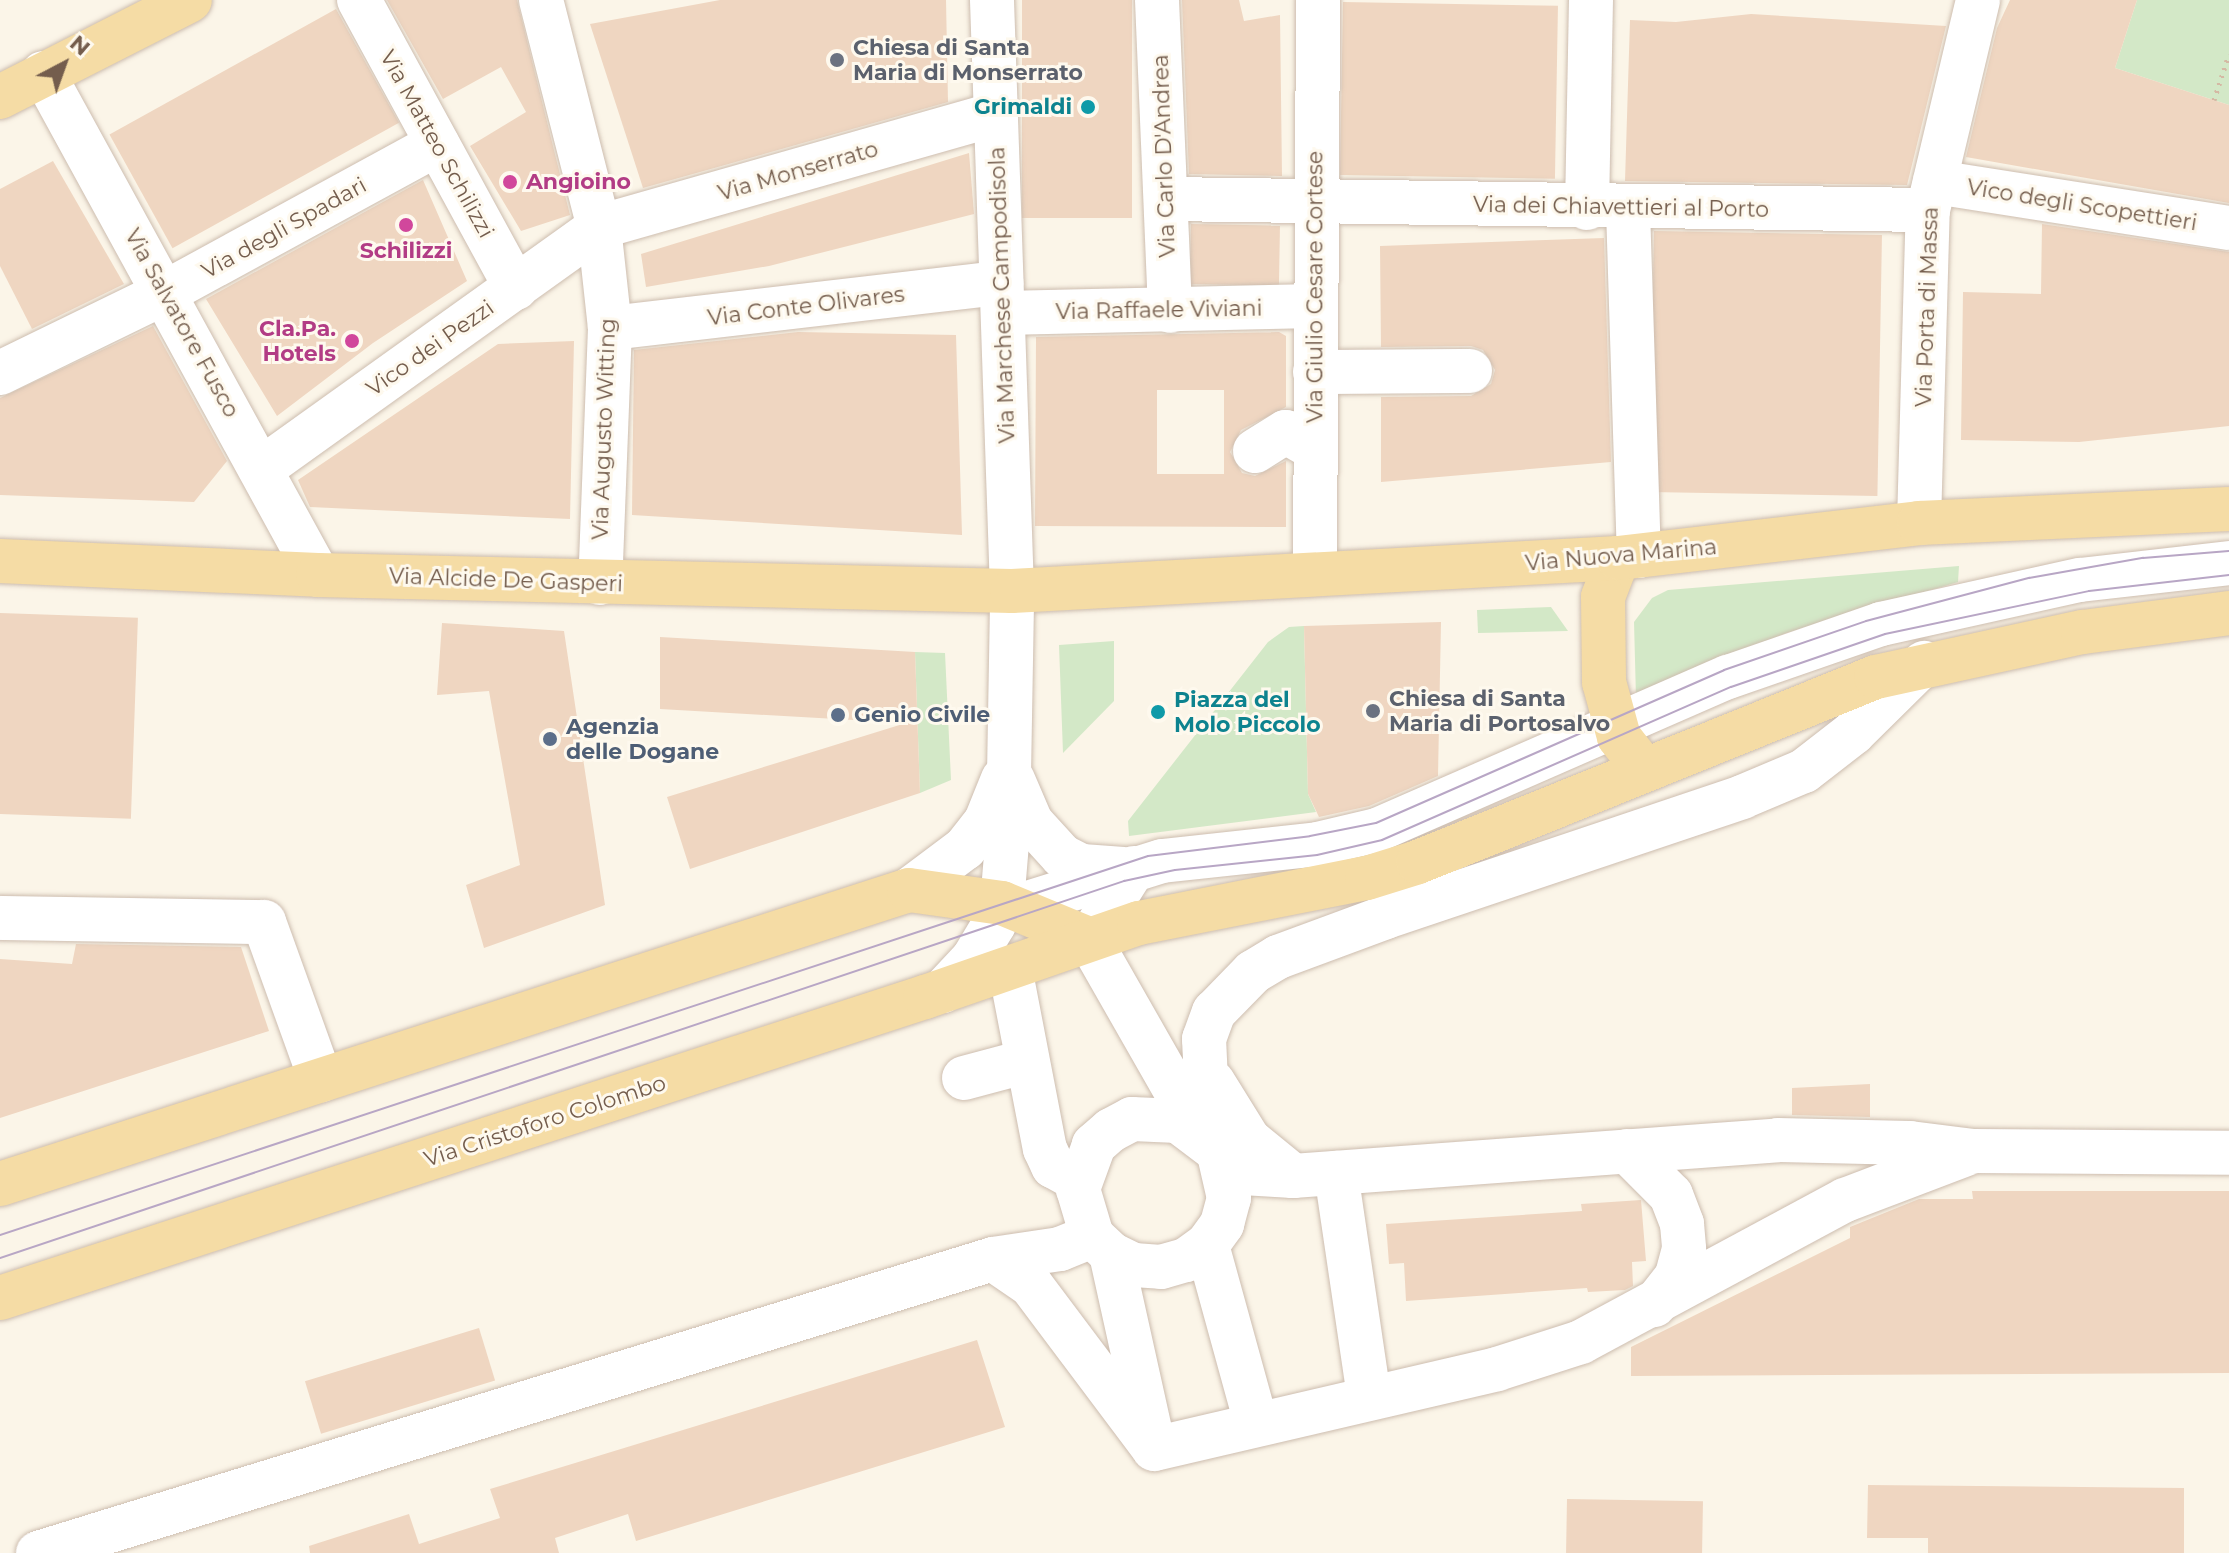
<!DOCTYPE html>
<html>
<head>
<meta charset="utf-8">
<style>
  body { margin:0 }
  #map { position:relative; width:2229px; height:1553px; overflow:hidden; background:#fbf5e8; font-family:Montserrat,sans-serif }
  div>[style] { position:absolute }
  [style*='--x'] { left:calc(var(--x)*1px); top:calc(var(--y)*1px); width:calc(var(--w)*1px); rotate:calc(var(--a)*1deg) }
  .green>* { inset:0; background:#d3e8c7 }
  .building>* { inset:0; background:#efd6c1; transform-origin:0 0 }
  .path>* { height:5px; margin-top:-2.5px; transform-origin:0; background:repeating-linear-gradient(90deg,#d4b9a4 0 2px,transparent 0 8px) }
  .roads { filter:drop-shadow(0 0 2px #cdbdaf) drop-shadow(0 0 2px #cdbdaf) }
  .minor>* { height:44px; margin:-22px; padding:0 22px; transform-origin:22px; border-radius:22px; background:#fff }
  .major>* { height:44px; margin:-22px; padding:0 22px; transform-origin:22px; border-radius:22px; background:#f5dca5 }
  .tram>* { height:2px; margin:-1px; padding:0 1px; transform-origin:1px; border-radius:1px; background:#b8a6c5 }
  .dots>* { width:22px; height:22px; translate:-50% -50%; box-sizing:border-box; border:4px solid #fef9ee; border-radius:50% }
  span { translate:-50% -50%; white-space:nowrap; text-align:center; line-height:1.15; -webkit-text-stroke:6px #fef9ee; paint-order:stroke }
  .worship-label { font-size:22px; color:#5b616d; font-weight:700 }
  .left { translate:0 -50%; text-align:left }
  .culture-label { font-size:22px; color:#0d838f; font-weight:700 }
  .right { translate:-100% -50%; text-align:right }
  .street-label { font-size:22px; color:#745d4d }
  .hotel-label { font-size:22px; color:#b23c85; font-weight:700 }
  .service-label { font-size:22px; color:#4e5e75; font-weight:700 }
  .north { position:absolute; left:24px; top:24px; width:80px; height:80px; -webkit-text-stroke:6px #fef9ee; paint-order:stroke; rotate:41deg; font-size:22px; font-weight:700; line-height:32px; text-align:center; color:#745d4d }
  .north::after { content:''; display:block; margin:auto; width:28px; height:36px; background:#745d4d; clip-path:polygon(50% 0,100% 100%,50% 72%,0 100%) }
</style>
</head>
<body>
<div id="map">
  <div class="green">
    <div style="clip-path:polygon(2137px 0,2229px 0,2229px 105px,2115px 68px)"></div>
    <div style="clip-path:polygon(1959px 566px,1958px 582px,1786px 633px,1636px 698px,1634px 622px,1652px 598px,1668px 590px)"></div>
    <div style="clip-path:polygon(1551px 607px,1568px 631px,1478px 633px,1477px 610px)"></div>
    <div style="clip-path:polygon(1304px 626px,1308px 794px,1316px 812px,1129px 836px,1128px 821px,1268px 642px,1289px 627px)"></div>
    <div style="clip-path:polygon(1114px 641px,1114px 701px,1063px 753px,1059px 645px)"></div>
    <div style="clip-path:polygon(915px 652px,945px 653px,951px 780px,920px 793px)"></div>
  </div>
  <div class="building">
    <div style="clip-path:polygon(387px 0,517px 0,570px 215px,521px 231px,470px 146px,526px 112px,501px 67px,443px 99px)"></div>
    <div style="clip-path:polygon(720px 0,946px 0,948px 102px,643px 188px,590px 24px)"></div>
    <div style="left:1022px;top:0;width:110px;height:218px"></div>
    <div style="clip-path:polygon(1182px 0,1239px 0,1244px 21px,1280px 15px,1282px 176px,1189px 174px)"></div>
    <div style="clip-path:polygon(2010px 0,2137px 0,2115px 68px,2229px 105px,2229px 203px,1966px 157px,1997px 28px)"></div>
    <div style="left:1343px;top:2px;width:215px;height:173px;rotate:1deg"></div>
    <div style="left:336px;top:9px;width:130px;height:259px;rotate:61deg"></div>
    <div style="clip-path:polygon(1751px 14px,1946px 26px,1907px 185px,1625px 181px,1630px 20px,1676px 22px)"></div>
    <div style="clip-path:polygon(969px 153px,974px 214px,769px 266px,646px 287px,641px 254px)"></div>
    <div style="clip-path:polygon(53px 161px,124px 284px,32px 329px,0 266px,0 189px)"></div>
    <div style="clip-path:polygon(423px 180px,467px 281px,373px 343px,277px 416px,206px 299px)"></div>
    <div style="left:1191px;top:224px;width:89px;height:60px;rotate:1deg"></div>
    <div style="clip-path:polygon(2042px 224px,2229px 252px,2229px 426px,2079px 442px,1961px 440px,1963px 292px,2041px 294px)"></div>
    <div style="left:1654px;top:231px;width:228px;height:261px;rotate:1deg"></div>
    <div style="clip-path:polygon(1604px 238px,1611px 462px,1381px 482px,1381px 397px,1471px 396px,1491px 384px,1495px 370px,1483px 350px,1471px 346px,1381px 347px,1380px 246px)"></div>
    <div style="clip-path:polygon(153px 326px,227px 461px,194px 502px,0 495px,0 398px)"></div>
    <div style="clip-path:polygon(798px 332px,956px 335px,962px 535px,632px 515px,634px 350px)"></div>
    <div style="clip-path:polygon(evenodd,1279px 332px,1286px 336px,1286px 407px,1241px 430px,1230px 452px,1242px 473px,1255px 476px,1286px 461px,1286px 527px,1035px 526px,1036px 337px,1279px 332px,1157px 390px,1224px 390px,1224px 474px,1157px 474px,1157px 390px)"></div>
    <div style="clip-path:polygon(574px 341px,570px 519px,310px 507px,298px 480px,498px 344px)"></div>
    <div style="left:0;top:613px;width:138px;height:201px;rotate:2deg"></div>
    <div style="clip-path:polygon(1441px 622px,1438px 776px,1369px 806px,1319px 817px,1308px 794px,1304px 626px)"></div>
    <div style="clip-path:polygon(442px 623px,564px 631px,605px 905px,484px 948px,466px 885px,520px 865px,489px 691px,437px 695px)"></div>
    <div style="clip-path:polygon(660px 637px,915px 652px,920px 793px,690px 869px,667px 797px,906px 723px,660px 709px)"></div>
    <div style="clip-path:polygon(76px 944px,241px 947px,269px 1031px,0 1118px,0 959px,72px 964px)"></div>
    <div style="clip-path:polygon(1870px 1084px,1870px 1117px,1792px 1115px,1792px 1088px)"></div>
    <div style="clip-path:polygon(1972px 1191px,2229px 1191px,2229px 1373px,1631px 1376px,1631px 1347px,1850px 1238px,1850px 1227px,1919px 1199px,1973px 1199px)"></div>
    <div style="clip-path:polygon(1641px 1200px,1646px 1261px,1632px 1262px,1633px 1286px,1625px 1290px,1588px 1292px,1587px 1288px,1406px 1301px,1404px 1263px,1389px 1264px,1386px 1224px,1582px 1211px,1581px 1204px)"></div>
    <div style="left:479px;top:1328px;width:55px;height:182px;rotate:73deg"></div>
    <div style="clip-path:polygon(977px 1340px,1005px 1427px,636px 1541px,628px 1514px,555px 1538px,559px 1553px,310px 1553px,309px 1546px,409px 1514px,419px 1544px,500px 1518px,490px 1489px)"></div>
    <div style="clip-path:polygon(1868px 1485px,2184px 1488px,2184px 1553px,1928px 1553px,1928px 1538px,1867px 1538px)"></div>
    <div style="left:1567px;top:1499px;width:136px;height:54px;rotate:1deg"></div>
  </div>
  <div class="path">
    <div style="--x:2214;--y:100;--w:48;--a:-71.9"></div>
  </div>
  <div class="roads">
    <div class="minor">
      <div style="--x:359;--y:0;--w:328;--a:61.4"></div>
      <div style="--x:541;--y:0;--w:234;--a:75.7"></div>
      <div style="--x:599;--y:227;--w:102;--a:83.8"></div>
      <div style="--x:610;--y:328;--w:255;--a:92.2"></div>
      <div style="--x:1157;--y:0;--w:311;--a:87.6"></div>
      <div style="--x:43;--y:73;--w:572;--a:61.29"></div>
      <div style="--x:1935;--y:182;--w:298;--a:8.9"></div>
      <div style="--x:1167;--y:199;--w:761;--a:0.83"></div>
      <div style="--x:1587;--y:208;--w:208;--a:-88.9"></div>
      <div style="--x:1628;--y:209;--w:347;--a:88.2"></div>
      <div style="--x:1003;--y:313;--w:311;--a:-1.3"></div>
      <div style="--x:610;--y:328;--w:394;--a:-6.6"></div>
      <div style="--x:1315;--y:372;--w:155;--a:-0.4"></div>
      <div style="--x:0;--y:373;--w:185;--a:-26"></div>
      <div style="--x:166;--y:292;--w:309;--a:-28.6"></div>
      <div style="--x:1255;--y:451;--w:36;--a:-32"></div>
      <div style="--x:1286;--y:432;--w:34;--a:30"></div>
      <div style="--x:261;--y:469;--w:416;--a:-35.6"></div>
      <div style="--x:599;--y:227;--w:413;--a:-15.9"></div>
      <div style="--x:1919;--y:523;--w:313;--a:-88.4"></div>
      <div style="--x:1928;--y:210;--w:216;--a:-76.6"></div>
      <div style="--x:1315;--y:574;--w:574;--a:-89.7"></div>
      <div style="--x:1013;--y:780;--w:46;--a:66.8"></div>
      <div style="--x:1031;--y:822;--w:46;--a:47.6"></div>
      <div style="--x:1062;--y:856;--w:22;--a:27"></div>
      <div style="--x:1082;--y:866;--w:41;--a:4.2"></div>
      <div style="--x:1134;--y:868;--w:84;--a:122.4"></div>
      <div style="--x:1089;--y:939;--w:222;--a:60.3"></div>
      <div style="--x:909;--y:890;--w:70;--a:-36.9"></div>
      <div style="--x:965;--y:848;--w:34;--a:-52"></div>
      <div style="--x:986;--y:821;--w:45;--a:-68"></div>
      <div style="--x:1015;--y:907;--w:154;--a:-17.4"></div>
      <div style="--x:1162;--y:861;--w:157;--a:-6.2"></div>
      <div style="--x:1318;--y:844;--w:61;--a:-13.3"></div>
      <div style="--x:1377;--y:830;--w:383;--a:-23.6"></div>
      <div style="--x:1728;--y:677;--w:162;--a:-19.1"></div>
      <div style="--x:1881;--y:624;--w:204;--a:-12.5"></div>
      <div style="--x:2080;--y:580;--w:150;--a:-6.5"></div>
      <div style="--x:0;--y:918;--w:264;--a:0.9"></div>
      <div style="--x:264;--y:922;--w:168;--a:70.2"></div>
      <div style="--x:1010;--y:968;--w:184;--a:79.1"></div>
      <div style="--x:1045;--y:1149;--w:19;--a:65"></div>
      <div style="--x:1053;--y:1166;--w:31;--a:29"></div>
      <div style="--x:943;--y:991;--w:44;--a:-46.8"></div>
      <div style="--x:973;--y:959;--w:41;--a:-59"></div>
      <div style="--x:994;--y:924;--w:22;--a:-69"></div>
      <div style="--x:1002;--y:903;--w:71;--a:-85.2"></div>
      <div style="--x:1008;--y:832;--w:241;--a:-89"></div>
      <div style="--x:1012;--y:591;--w:591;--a:-91.94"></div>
      <div style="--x:964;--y:1078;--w:62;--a:-14.9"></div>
      <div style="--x:1213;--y:1082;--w:68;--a:58.2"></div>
      <div style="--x:1249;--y:1140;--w:57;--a:39.3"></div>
      <div style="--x:1215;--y:1149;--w:46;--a:-142.9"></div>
      <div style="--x:1178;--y:1121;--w:46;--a:-177.5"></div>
      <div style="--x:1132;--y:1119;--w:24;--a:152"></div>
      <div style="--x:1111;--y:1130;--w:23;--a:139"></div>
      <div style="--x:1094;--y:1145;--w:47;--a:110"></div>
      <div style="--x:1078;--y:1189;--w:49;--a:73.4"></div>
      <div style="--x:1092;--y:1236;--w:26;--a:43"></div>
      <div style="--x:1111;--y:1254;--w:25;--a:26"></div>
      <div style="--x:1134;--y:1265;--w:27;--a:4"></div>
      <div style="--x:1161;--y:1267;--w:26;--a:-16"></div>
      <div style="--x:1186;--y:1260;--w:26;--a:-36"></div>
      <div style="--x:1207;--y:1245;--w:26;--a:-54"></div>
      <div style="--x:1222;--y:1224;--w:27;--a:-75"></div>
      <div style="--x:1229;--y:1198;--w:98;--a:-102.9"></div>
      <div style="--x:1207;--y:1102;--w:63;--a:-92.7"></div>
      <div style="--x:1204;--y:1039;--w:29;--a:-70"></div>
      <div style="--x:1214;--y:1012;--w:56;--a:-45.7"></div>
      <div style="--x:1253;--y:972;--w:29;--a:-31"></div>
      <div style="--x:1278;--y:957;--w:115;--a:-20.3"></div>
      <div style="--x:1386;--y:917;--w:376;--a:-18.6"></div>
      <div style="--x:1742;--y:797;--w:67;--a:-22.8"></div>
      <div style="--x:1804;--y:771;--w:62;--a:-37.8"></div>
      <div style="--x:1853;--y:733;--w:100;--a:-44.6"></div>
      <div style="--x:1627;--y:1151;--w:62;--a:45"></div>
      <div style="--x:1671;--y:1195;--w:31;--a:69"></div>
      <div style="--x:1682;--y:1224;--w:25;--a:85"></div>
      <div style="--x:1684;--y:1249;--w:28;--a:105"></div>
      <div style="--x:1677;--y:1276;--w:37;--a:128"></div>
      <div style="--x:1226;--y:1172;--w:67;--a:3.4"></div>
      <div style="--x:1293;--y:1176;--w:486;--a:-4.2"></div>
      <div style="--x:1778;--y:1140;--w:132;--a:1.3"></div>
      <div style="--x:1910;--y:1143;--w:64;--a:7.2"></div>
      <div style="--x:1973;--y:1151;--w:256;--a:0.4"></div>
      <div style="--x:1336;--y:1173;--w:225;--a:81.6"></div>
      <div style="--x:1207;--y:1245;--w:185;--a:74.6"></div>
      <div style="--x:1111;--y:1254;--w:185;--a:77.5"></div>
      <div style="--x:993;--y:1259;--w:46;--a:34.4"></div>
      <div style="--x:1031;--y:1285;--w:205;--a:53.1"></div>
      <div style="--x:1154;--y:1449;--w:352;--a:-13.1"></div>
      <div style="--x:1497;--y:1369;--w:88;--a:-17.8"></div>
      <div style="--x:1581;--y:1342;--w:300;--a:-28.3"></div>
      <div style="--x:1845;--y:1200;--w:129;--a:-20.8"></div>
      <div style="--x:38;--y:1553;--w:999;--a:-17.11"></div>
      <div style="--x:993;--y:1259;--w:68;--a:-8.5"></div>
      <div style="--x:1060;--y:1249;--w:35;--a:-22"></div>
    </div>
    <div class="major">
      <div style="--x:0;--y:97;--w:213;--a:-27"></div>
      <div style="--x:1618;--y:558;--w:42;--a:111"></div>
      <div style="--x:1603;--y:597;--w:85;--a:89.3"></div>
      <div style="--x:1604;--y:682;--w:57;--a:74.7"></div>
      <div style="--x:1619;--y:737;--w:41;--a:52"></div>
      <div style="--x:0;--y:561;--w:318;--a:2.5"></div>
      <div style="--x:318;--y:575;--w:694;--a:1.32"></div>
      <div style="--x:1012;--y:591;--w:607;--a:-3.12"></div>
      <div style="--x:1618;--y:558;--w:303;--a:-6.6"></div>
      <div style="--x:1919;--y:523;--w:310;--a:-2.6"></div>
      <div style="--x:0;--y:1184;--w:955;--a:-17.92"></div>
      <div style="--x:909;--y:890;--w:94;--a:8"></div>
      <div style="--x:1002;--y:903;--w:94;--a:22.5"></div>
      <div style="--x:0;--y:1298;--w:973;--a:-18.03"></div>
      <div style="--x:925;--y:997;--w:226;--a:-19.1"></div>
      <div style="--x:1139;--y:923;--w:232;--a:-11.2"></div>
      <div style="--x:1367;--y:878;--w:53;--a:-17.4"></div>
      <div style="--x:1418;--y:862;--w:494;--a:-22"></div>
      <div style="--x:1876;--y:677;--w:212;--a:-12.3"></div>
      <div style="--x:2083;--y:632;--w:147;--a:-7.4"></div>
    </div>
  </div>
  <div class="tram">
    <div style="--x:0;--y:1235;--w:1209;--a:-18.27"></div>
    <div style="--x:1148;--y:856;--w:163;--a:-7"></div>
    <div style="--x:1310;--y:836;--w:67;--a:-11.1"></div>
    <div style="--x:1376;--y:823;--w:380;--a:-23.7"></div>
    <div style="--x:1724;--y:670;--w:150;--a:-19"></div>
    <div style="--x:1866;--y:621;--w:169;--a:-14.8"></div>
    <div style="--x:2029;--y:578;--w:116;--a:-10"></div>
    <div style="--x:2143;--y:558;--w:86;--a:-4.7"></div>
    <div style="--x:0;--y:1258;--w:1186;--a:-18.54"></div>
    <div style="--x:1124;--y:881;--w:52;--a:-12.2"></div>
    <div style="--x:1175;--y:870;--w:143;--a:-6"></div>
    <div style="--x:1317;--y:855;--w:67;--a:-13"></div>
    <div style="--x:1382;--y:840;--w:381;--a:-23.7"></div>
    <div style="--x:1731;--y:687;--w:163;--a:-19"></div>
    <div style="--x:1885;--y:634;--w:208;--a:-11.9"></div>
    <div style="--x:2089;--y:591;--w:141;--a:-6.5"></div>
  </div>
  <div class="dots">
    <div style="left:837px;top:60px;background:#6b7280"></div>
    <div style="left:1088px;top:107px;background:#0f9aa8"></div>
    <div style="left:510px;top:182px;background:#d1479c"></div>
    <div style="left:406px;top:225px;background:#d1479c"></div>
    <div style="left:352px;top:341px;background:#d1479c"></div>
    <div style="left:1373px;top:711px;background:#6b7280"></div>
    <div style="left:1158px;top:712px;background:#0f9aa8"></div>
    <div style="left:838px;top:715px;background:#5c6f8a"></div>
    <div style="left:550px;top:739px;background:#5c6f8a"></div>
  </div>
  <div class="worship-label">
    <span class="left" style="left:853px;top:60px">Chiesa di Santa<br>Maria di Monserrato</span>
    <span class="left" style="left:1389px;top:711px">Chiesa di Santa<br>Maria di Portosalvo</span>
  </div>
  <div class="culture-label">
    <span class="right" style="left:1072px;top:107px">Grimaldi</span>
    <span class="left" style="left:1174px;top:712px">Piazza del<br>Molo Piccolo</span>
  </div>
  <div class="street-label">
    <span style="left:437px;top:144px;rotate:61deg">Via Matteo Schilizzi</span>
    <span style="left:1164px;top:156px;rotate:-92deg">Via Carlo D'Andrea</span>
    <span style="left:798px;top:171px;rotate:-16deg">Via Monserrato</span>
    <span style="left:2082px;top:205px;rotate:9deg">Vico degli Scopettieri</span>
    <span style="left:1621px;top:207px;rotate:1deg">Via dei Chiavettieri al Porto</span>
    <span style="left:284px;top:228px;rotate:-29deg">Via degli Spadari</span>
    <span style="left:1315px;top:287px;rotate:-90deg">Via Giulio Cesare Cortese</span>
    <span style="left:1002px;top:295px;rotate:-92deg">Via Marchese Campodisola</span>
    <span style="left:806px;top:306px;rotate:-7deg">Via Conte Olivares</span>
    <span style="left:1927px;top:307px;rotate:-88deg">Via Porta di Massa</span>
    <span style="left:1159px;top:310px;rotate:-1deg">Via Raffaele Viviani</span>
    <span style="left:182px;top:323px;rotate:61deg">Via Salvatore Fusco</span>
    <span style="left:430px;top:348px;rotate:-35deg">Vico dei Pezzi</span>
    <span style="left:604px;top:429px;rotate:-88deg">Via Augusto Witting</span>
    <span style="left:1621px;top:555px;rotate:-5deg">Via Nuova Marina</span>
    <span style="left:506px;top:580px;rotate:2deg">Via Alcide De Gasperi</span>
    <span style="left:545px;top:1121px;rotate:-18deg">Via Cristoforo Colombo</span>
  </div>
  <div class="hotel-label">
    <span class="left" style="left:526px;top:182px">Angioino</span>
    <span style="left:406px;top:251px">Schilizzi</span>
    <span class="right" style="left:336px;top:341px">Cla.Pa.<br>Hotels</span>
  </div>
  <div class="service-label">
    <span class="left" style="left:854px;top:715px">Genio Civile</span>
    <span class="left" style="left:566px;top:739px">Agenzia<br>delle Dogane</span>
  </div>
  <div class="north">N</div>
</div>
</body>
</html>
